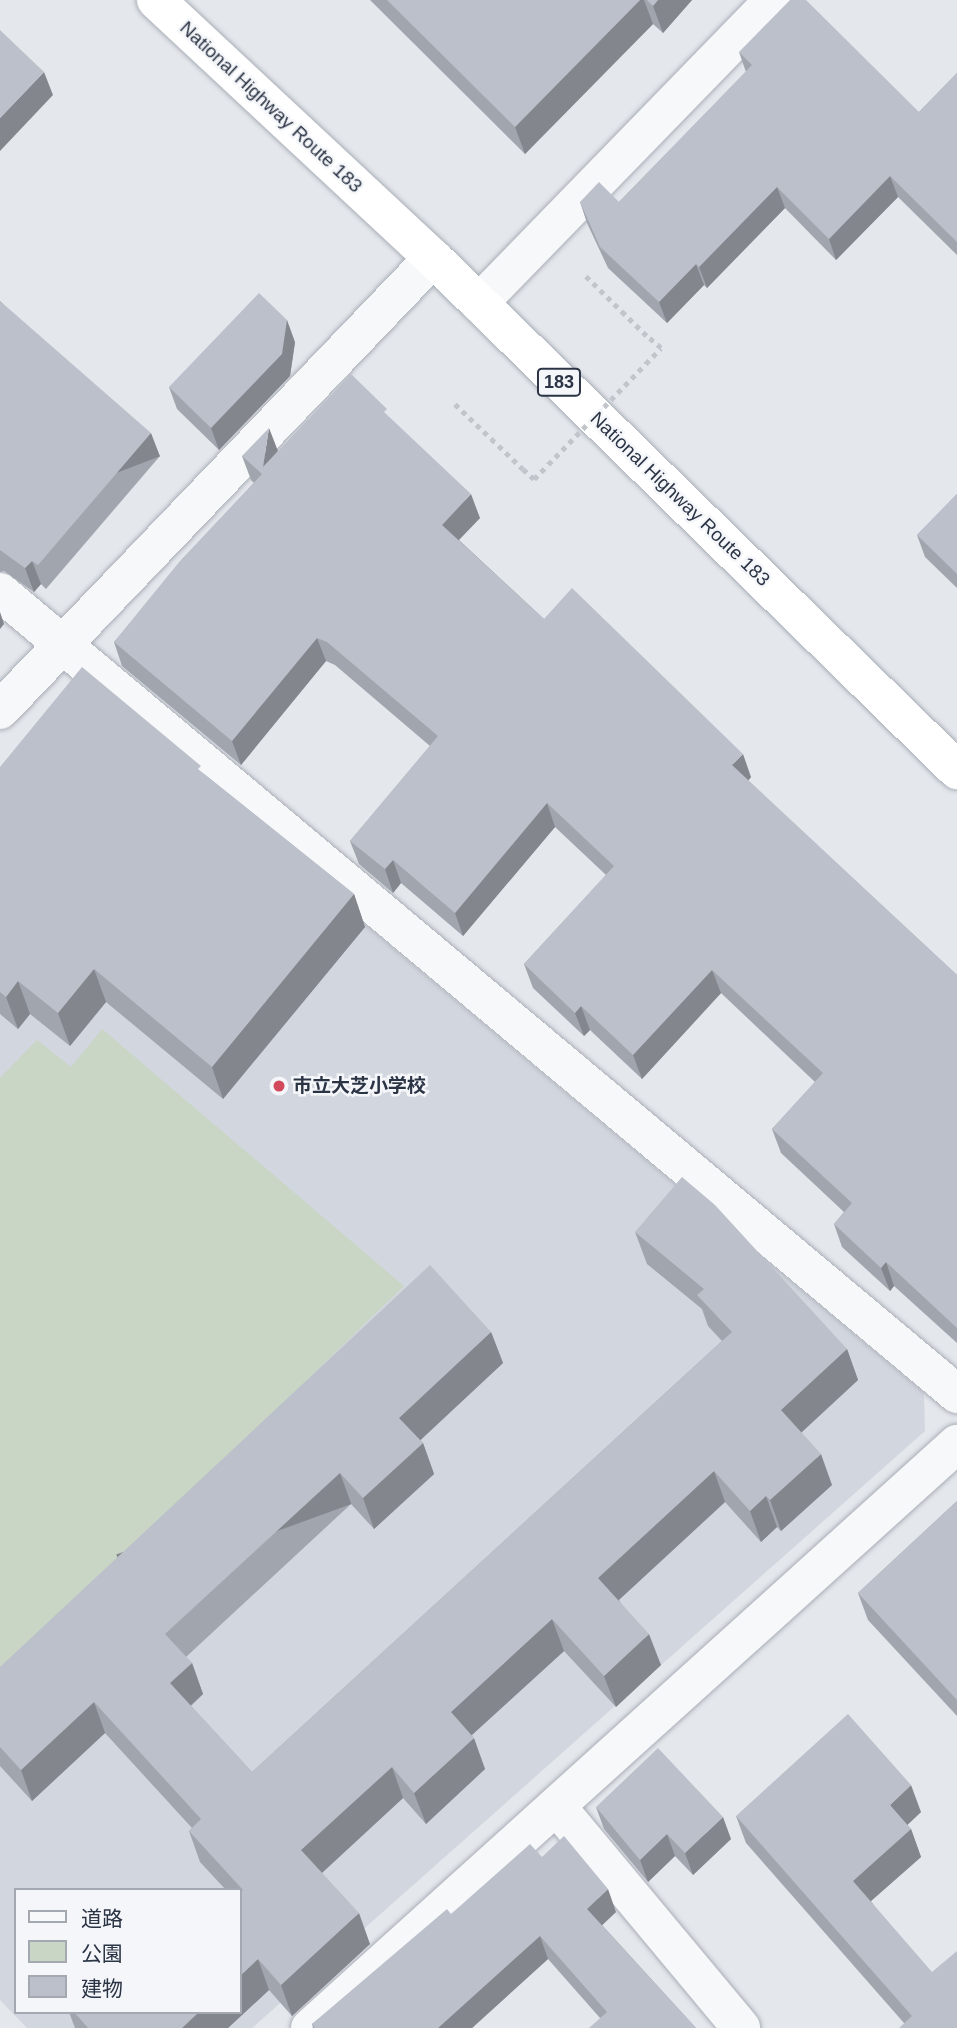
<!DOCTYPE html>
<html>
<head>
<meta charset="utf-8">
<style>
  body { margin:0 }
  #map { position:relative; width:957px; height:2028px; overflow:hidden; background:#e4e7ec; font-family:Arial,"Noto Sans JP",sans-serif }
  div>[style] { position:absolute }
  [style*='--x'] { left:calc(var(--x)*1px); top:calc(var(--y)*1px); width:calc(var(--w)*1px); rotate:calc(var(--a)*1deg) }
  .built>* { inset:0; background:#d2d6de }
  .green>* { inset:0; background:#c9d6c5 }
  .path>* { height:4.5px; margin-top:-2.25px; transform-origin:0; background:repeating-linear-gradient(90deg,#c2c5cb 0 5px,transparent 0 10px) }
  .roads { filter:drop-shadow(0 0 2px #a9aeb7) drop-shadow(0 0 2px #a9aeb7) }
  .minor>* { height:38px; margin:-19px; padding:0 19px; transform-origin:19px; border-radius:19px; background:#f7f8fa }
  .tertiary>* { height:38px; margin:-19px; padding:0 19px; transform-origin:19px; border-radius:19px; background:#f7f8fa }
  .trunk>* { height:38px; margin:-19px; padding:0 19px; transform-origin:19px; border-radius:19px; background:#fff }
  .path-bridge>* { height:4.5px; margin-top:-2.25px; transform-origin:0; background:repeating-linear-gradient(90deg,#c2c5cb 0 5px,transparent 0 10px) }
  .wall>* { inset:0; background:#a1a5ae }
  .shaded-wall>* { inset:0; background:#83868d; transform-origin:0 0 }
  .building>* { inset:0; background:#bbc0ca }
  .dots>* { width:19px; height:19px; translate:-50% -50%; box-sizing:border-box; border:4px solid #f4f6f9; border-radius:50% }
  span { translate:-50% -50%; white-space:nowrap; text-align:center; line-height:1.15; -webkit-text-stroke:5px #f4f6f9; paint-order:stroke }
  .shield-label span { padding:2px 5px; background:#f4f6f9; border:2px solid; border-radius:5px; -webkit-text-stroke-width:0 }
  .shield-label { font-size:18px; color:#2b3445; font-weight:700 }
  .street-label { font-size:19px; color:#2b3445 }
  .poi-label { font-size:19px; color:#2b3445; font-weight:700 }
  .left { translate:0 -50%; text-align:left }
  .legend { position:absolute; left:14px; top:1888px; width:228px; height:126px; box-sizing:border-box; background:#f4f6f9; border:2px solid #a4a8b1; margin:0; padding:9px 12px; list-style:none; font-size:21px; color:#2b3445 }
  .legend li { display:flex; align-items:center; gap:14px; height:35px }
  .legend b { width:35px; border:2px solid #a4a8b1 }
</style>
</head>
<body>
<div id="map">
  <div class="built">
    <div style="clip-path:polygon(evenodd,100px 703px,924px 1393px,925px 1431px,252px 2028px,27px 2028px,0 2000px,0 780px,100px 703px,16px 1890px,240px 1890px,240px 2012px,16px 2012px,16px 1890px)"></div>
  </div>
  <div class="green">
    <div style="clip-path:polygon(102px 1029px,404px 1286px,0 1677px,0 1078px,37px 1040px,71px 1067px)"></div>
  </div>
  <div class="path">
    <div style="--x:586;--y:276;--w:87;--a:44.5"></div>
    <div style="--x:455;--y:404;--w:94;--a:43.7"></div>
  </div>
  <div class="roads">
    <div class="minor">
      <div style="--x:479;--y:303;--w:423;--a:-45.8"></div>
      <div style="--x:0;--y:592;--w:1249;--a:39.96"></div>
      <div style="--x:558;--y:1808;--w:286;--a:50.2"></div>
      <div style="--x:310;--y:2028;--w:872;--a:-42.07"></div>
    </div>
    <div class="tertiary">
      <div style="--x:0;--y:710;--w:626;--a:-46.23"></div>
    </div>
    <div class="trunk">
      <div style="--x:156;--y:0;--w:379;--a:43"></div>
      <div style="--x:433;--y:258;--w:733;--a:44.34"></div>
    </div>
  </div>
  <div class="path-bridge">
    <div style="--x:523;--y:469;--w:15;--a:42"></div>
    <div style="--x:534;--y:479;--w:182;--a:-45.9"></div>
    <div style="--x:661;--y:348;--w:17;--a:-140"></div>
  </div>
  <div class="wall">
    <div style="clip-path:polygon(370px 0,692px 0,663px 33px,653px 24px,525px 154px)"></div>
    <div style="clip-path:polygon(739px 52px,919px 112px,957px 73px,957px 255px,898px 197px,836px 260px,785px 208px,707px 288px,704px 285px,667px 323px,608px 268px,587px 223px,580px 202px,619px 202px,746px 72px)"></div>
    <div style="clip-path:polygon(0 301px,160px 456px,46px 589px,41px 584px,34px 592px,4px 571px,0 572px)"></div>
    <div style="clip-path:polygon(295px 342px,290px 376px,219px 450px,177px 409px,169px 387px)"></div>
    <div style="clip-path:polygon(391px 419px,480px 518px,459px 540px,544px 619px,751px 777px,748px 781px,957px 975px,957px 1343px,894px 1286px,890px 1291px,842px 1247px,834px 1224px,844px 1212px,781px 1153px,772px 1129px,815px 1082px,721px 993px,642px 1079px,590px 1030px,584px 1036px,533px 988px,524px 964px,606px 875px,555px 827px,463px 936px,401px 883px,393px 893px,359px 864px,350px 841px,430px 746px,335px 665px,326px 661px,241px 765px,122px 666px,114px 642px,254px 483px,251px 480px,242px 456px,278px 452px)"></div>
    <div style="clip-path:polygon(957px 494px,957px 588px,925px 557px,917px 535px)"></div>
    <div style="clip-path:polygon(0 767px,204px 774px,354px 894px,365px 927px,223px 1099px,106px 1002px,70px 1046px,30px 1014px,18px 1029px,0 1014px)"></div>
    <div style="clip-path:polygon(635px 1232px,847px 1349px,858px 1380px,801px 1433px,832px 1485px,781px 1531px,777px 1527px,761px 1542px,725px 1502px,619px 1600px,661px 1665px,616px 1707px,564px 1651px,472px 1735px,485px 1769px,426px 1824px,403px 1798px,322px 1873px,370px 1944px,292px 2016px,269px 1990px,228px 2028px,75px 2028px,69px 2012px,240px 2012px,240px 1890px,226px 1890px,200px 1862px,189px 1831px,192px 1828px,105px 1733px,32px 1801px,0 1766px,0 1667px,491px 1332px,503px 1363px,420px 1440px,423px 1443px,434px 1474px,374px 1529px,351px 1504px,186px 1657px,192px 1663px,203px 1694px,191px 1706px,252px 1772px,722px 1341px,708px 1326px,702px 1309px,647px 1264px)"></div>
    <div style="clip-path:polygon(957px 1501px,957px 1716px,868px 1620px,858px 1593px)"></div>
    <div style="clip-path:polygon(596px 1807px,731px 1839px,693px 1875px,675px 1856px,648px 1882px,604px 1829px)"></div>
    <div style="clip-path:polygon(921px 1812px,907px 1825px,911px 1829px,921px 1857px,871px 1901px,957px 2028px,904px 2023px,746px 1843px,736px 1816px)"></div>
    <div style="clip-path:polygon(542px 1857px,616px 1912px,602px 1925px,696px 2028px,600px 2018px,548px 1959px,472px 2028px,313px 2028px,312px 2024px,451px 1914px)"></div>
  </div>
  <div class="shaded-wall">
    <div style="clip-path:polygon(640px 0,644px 0,653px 24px,525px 154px,515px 127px)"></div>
    <div style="clip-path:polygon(658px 0,692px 0,663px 33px,653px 6px)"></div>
    <div style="clip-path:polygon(44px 72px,53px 95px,0 151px,0 118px)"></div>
    <div style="clip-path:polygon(890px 176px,898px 197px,836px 260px,829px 239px)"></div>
    <div style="clip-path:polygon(777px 187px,785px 208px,707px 288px,699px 267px)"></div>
    <div style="clip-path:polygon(696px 264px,704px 285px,667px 323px,659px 302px)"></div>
    <div style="clip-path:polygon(287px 320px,295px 342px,290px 376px,219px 450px,211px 428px)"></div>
    <div style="clip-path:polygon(269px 428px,278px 451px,263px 467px)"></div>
    <div style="left:151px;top:433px;width:25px;height:174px;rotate:69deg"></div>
    <div style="clip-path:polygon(471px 494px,480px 518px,451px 548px,442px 525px)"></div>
    <div style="clip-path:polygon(32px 561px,41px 584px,34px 592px,25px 568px)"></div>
    <div style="clip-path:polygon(0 612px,4px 624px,0 629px)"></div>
    <div style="clip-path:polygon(317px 638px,326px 661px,241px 765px,232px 741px)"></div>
    <div style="clip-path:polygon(743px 754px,751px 777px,741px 789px,732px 765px)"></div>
    <div style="clip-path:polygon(547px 803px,555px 827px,463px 936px,455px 913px)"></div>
    <div style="clip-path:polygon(393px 860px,401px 883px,393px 893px,385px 869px)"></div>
    <div style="clip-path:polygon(354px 894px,365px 927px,223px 1099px,212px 1067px)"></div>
    <div style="clip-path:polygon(94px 969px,106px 1002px,70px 1046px,58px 1013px)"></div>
    <div style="clip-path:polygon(712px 970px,721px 993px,642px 1079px,633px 1055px)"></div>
    <div style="clip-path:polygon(18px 981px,30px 1014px,18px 1029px,6px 997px)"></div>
    <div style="clip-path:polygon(581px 1006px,590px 1030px,584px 1036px,575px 1013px)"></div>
    <div style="clip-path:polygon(886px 1262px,894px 1286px,890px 1291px,881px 1268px)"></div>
    <div style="clip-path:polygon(491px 1332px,503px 1363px,411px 1449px,399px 1418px)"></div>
    <div style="clip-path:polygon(847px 1349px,858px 1380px,792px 1441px,781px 1410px)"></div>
    <div style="clip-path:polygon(423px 1443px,434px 1474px,374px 1529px,363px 1498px)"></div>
    <div style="clip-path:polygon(821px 1454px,832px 1485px,781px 1531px,770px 1500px)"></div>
    <div style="clip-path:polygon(714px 1471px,725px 1502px,609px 1609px,598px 1578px)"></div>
    <div style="left:340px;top:1473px;width:33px;height:238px;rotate:70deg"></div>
    <div style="clip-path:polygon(766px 1496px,777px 1527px,761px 1542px,750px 1511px)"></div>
    <div style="clip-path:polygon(552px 1619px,564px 1651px,463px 1743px,451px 1712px)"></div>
    <div style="clip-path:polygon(649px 1634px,661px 1665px,616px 1707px,604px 1676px)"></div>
    <div style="clip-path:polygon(192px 1663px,203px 1694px,181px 1714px,170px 1683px)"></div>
    <div style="clip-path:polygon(94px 1702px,105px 1733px,32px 1801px,21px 1770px)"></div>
    <div style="clip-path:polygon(474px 1738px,485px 1769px,426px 1824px,414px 1793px)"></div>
    <div style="clip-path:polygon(392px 1767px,403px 1798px,312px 1882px,301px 1850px)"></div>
    <div style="clip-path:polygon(911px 1785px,921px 1812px,900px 1832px,890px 1805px)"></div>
    <div style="clip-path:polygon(723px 1817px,731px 1839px,693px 1875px,685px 1853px)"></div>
    <div style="clip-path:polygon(911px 1829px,921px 1857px,863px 1908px,853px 1881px)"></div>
    <div style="clip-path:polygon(667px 1834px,675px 1856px,648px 1882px,640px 1860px)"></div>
    <div style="clip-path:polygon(608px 1889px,616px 1912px,595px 1932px,587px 1909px)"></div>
    <div style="clip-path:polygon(359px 1913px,370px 1944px,292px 2016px,281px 1985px)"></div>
    <div style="clip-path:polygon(540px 1936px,548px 1959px,472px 2028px,438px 2028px)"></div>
    <div style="clip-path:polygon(258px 1959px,269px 1990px,228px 2028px,182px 2028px,199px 2012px,240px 2012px,240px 1976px)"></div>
  </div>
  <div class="building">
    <div style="clip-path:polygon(387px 0,640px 0,515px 127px)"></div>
    <div style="clip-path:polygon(647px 0,658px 0,653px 6px)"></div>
    <div style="clip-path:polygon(790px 0,806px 0,919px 112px,957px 73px,957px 242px,890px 176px,829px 239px,777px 187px,699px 267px,696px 264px,659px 302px,600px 247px,580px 202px,599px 182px,619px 202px,752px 65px,739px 52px)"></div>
    <div style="clip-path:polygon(0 30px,44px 72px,0 118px)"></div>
    <div style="clip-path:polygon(259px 293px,287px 320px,282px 354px,211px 428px,169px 387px)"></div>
    <div style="clip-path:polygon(0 301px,151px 433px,38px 565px,32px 561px,25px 568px,0 550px)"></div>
    <div style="clip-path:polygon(351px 374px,387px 409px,384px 412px,471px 494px,442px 525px,544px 619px,572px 588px,743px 754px,732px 765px,957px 975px,957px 1328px,886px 1262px,881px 1268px,834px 1224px,852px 1203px,772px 1129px,823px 1073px,712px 970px,633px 1055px,581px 1006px,575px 1013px,524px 964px,614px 866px,547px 803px,455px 913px,393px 860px,385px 869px,350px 841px,438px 736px,327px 642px,317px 638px,232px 741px,114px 642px,180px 561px,262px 474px,242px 456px,269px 428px,263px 467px)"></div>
    <div style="clip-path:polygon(957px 494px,957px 574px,917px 535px)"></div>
    <div style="clip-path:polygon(82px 667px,201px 766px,198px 769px,354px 894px,212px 1067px,94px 969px,58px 1013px,18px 981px,6px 997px,0 992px,0 767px)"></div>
    <div style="clip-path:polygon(682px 1177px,715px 1205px,847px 1349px,781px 1410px,821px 1454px,770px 1500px,766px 1496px,750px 1511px,714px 1471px,598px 1578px,649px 1634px,604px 1676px,552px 1619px,451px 1712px,474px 1738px,414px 1793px,392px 1767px,301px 1850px,359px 1913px,281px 1985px,258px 1959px,240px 1976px,240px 1893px,243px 1890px,189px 1831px,201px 1819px,94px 1702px,21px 1770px,0 1747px,0 1667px,430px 1265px,491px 1332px,399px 1418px,423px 1443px,363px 1498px,340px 1473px,165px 1634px,192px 1663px,170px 1683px,252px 1772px,732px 1332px,697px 1295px,704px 1289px,635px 1232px)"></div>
    <div style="clip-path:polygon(957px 1501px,957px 1700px,858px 1593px)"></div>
    <div style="clip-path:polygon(848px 1714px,911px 1785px,890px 1805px,911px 1829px,853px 1881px,932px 1972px,957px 1951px,957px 2028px,899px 2028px,912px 2016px,736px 1816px)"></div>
    <div style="clip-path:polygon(658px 1748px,723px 1817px,685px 1853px,667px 1834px,640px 1860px,596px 1807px)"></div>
    <div style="clip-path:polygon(564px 1836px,608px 1889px,587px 1909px,696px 2028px,589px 2028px,607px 2012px,540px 1936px,438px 2028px,315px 2028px,312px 2024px,447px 1909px,451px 1914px,530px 1844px,542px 1857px)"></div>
    <div style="clip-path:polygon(74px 2012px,199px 2012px,182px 2028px,88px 2028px)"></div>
  </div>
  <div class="dots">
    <div style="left:279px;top:1086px;background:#d1495b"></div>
  </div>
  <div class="shield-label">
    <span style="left:559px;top:382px">183</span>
  </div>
  <div class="street-label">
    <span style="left:271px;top:107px;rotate:43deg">National Highway Route 183</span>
    <span style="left:680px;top:499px;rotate:44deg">National Highway Route 183</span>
  </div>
  <div class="poi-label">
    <span class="left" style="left:293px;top:1086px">市立大芝小学校</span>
  </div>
  <ul class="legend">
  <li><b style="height:9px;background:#f7f8fa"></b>道路</li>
  <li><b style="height:19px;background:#c9d6c5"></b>公園</li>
  <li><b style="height:19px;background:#bbc0ca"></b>建物</li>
  </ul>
</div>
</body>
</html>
